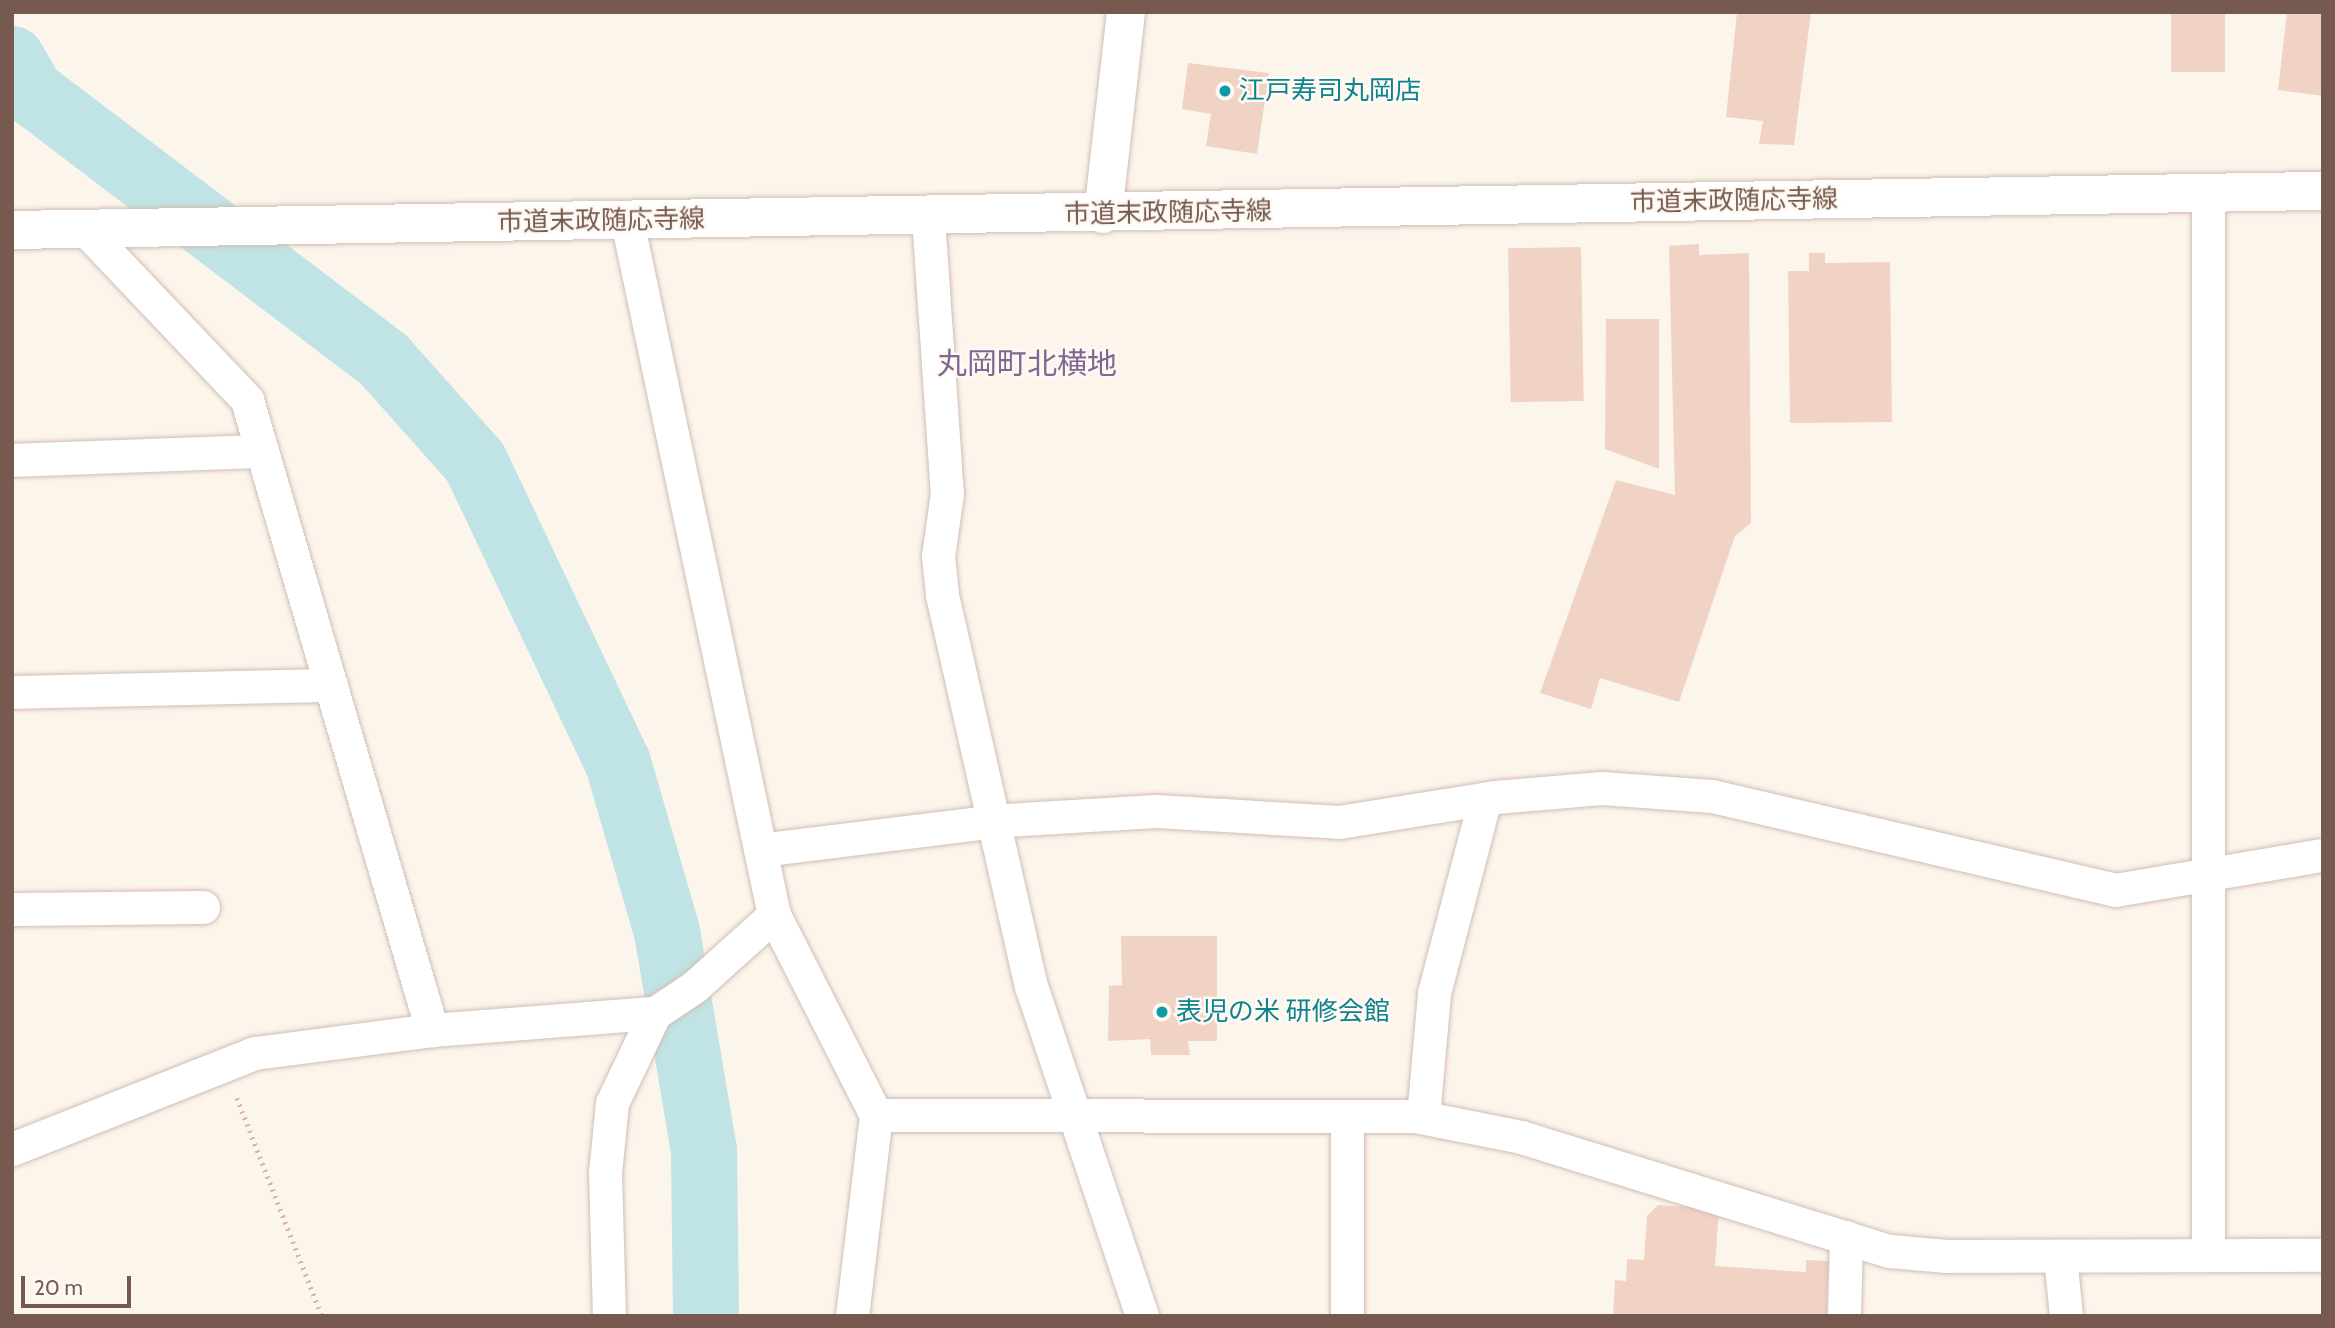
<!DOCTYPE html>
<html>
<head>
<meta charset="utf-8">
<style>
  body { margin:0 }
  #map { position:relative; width:2335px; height:1328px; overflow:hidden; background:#fcf5ec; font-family:Cabin,"Noto Sans JP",sans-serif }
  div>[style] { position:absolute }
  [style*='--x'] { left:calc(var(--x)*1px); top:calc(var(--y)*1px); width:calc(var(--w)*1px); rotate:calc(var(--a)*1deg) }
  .river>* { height:66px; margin:-33px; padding:0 33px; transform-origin:33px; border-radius:33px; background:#c0e3e6 }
  .building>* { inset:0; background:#f1d3c5; transform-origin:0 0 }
  .path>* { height:4.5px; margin-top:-2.25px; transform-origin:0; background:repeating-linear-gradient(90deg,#d6b6a7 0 2px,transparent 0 7px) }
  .roads { filter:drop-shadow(0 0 2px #d1beb4) drop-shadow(0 0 2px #d1beb4) }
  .street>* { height:33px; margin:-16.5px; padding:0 16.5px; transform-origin:16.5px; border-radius:16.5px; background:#fff }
  .secondary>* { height:38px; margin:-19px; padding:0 19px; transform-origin:19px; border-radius:19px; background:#fff }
  .dots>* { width:19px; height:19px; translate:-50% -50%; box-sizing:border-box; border:4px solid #fef9f3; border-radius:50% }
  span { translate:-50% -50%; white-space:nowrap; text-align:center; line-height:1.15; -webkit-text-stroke:5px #fef9f3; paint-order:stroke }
  .culture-label { font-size:26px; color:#0d838f }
  .left { translate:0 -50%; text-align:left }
  .street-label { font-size:26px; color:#775a4f }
  .quarter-label { font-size:30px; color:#816792 }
  .frame { position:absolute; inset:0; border:14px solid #775a4f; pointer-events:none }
  .scale { position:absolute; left:21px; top:1276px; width:110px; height:32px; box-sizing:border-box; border:4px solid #775a4f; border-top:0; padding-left:9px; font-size:21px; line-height:24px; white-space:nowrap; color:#775a4f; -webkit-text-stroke:5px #fef9f3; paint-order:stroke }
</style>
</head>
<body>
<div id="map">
  <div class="river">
    <div style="--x:12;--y:59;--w:38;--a:60"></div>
    <div style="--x:31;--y:92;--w:443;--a:37.2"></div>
    <div style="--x:384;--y:360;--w:137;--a:48.3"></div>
    <div style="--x:475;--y:462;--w:333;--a:64.6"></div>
    <div style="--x:618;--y:763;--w:176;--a:73.8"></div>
    <div style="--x:667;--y:932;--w:222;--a:80.4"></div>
    <div style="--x:704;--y:1151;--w:165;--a:89.3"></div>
  </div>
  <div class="building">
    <div style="clip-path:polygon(1737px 12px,1811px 12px,1794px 145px,1759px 144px,1763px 121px,1726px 117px)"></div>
    <div style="left:2171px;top:12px;width:54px;height:60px"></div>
    <div style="clip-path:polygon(2287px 12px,2323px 12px,2323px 96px,2278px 90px)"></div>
    <div style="clip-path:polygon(1188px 63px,1269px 73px,1257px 154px,1206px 146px,1211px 114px,1182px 109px)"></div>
    <div style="clip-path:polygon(1699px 244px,1699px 255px,1749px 253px,1751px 523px,1735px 536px,1679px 702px,1600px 678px,1591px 709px,1540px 693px,1616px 480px,1675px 495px,1669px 246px)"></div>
    <div style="left:1581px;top:247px;width:154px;height:73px;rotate:89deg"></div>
    <div style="clip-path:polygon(1809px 253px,1825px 253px,1825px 263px,1890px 262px,1892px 422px,1790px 423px,1788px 271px,1809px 271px)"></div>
    <div style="clip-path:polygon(1606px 319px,1659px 319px,1659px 469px,1605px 449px)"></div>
    <div style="clip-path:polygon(1121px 936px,1217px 936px,1217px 1041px,1188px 1041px,1190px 1055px,1151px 1055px,1150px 1039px,1108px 1041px,1109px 986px,1122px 985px)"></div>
    <div style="clip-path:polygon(1658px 1205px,1719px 1209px,1715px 1266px,1806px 1272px,1806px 1260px,1829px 1261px,1826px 1316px,1613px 1316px,1615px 1280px,1626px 1281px,1627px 1259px,1644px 1260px,1647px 1216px)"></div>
  </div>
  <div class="path">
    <div style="--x:237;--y:1098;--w:234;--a:68.7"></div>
  </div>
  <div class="roads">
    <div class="street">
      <div style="--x:928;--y:217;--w:277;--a:86.1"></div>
      <div style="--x:947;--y:493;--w:64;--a:98.1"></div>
      <div style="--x:938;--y:556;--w:39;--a:84"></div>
      <div style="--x:942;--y:595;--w:401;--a:77.2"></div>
      <div style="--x:1031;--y:986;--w:348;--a:71.4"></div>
      <div style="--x:85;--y:229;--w:236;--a:46.5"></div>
      <div style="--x:247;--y:400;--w:657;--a:73.64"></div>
      <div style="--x:12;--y:460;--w:250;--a:-2.1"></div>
      <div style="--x:12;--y:692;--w:319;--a:-1.3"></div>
      <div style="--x:760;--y:850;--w:247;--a:-7"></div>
      <div style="--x:1005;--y:820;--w:151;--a:-3.4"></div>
      <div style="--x:1156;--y:811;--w:183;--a:3.4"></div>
      <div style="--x:1339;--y:822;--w:158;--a:-9.1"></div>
      <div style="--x:1495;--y:797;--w:107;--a:-4.8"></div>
      <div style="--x:1602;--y:788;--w:110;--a:4.2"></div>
      <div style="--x:1712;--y:796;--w:414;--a:13.1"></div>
      <div style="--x:2115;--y:890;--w:211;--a:-9.6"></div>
      <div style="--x:12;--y:909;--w:191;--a:-0.6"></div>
      <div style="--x:774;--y:915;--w:225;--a:63"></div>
      <div style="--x:876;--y:1115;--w:539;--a:0.11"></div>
      <div style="--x:1415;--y:1116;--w:108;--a:11.2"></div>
      <div style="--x:1521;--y:1137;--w:386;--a:17.2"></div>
      <div style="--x:1890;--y:1251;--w:57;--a:5"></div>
      <div style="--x:1947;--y:1256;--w:376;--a:-0.2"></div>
      <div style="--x:1347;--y:1116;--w:200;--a:90"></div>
      <div style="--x:1423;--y:1117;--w:124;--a:-84.9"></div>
      <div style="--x:1434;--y:993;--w:201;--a:-75.3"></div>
      <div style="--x:12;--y:1149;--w:261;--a:-21.6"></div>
      <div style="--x:255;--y:1053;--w:178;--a:-7.4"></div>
      <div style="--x:432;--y:1030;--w:224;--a:-4.4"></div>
      <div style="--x:655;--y:1013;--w:47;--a:-33.7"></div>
      <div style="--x:694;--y:987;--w:108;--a:-42"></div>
      <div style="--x:774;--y:915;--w:709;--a:-101.96"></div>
      <div style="--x:2208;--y:1255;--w:1064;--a:-90"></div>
      <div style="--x:2060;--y:1256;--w:60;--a:84.3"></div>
      <div style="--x:609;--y:1316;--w:143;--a:-91.6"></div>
      <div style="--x:605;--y:1173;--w:70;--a:-84.3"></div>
      <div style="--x:612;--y:1103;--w:100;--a:-64.5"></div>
      <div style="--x:852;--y:1316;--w:202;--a:-83.2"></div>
      <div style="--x:1844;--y:1316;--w:79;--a:-88.5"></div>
    </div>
    <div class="secondary">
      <div style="--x:1103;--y:214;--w:203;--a:-83.5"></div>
      <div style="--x:12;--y:230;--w:2311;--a:-0.97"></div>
    </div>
  </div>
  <div class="dots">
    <div style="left:1225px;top:91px;background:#0f9aa8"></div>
    <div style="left:1162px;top:1012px;background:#0f9aa8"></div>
  </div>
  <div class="culture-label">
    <span class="left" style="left:1239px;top:91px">江戸寿司丸岡店</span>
    <span class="left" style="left:1176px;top:1012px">表児の米 研修会館</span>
  </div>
  <div class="street-label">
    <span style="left:1734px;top:201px;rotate:-1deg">市道末政随応寺線</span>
    <span style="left:1168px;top:213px;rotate:-1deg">市道末政随応寺線</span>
    <span style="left:601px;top:221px;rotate:-1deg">市道末政随応寺線</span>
  </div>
  <div class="quarter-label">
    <span style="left:1027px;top:364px">丸岡町北横地</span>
  </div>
  <div class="frame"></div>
  <div class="scale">20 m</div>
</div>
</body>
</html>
